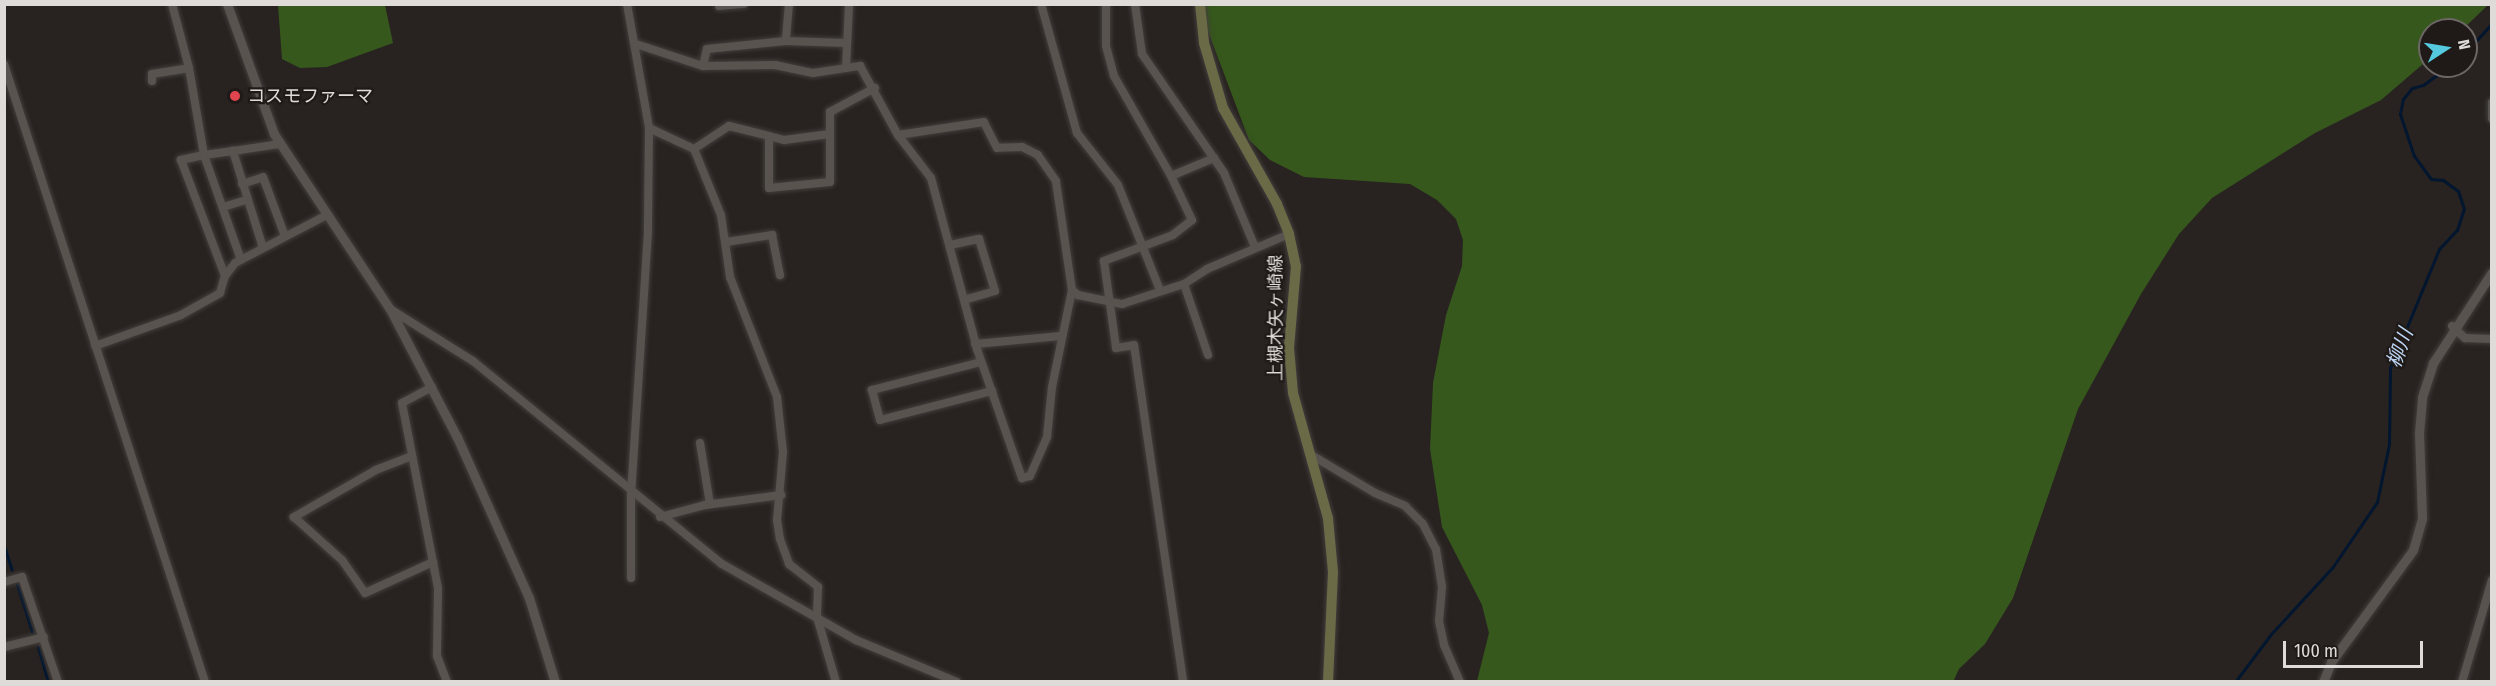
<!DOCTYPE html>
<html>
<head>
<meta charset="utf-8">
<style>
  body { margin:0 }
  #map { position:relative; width:2496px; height:686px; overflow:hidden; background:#282320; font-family:"Fira Sans Condensed","Noto Sans JP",sans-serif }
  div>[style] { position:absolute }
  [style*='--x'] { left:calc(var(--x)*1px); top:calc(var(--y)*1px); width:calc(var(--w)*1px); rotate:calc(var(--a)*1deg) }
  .forest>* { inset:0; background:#36581c }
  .stream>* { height:3px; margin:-1.5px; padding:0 1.5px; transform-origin:1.5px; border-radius:1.5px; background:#02162f }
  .roads { filter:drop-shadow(0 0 2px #423e3c) drop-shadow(0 0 2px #423e3c) }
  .minor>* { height:8px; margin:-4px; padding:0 4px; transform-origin:4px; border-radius:4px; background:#59534f }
  .tertiary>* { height:9px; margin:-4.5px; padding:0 4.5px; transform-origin:4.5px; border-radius:4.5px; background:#59534f }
  .secondary>* { height:10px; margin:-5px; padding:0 5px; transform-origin:5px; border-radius:5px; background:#6b6a47 }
  .dots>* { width:16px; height:16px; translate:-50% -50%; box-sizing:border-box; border:3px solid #1f1a17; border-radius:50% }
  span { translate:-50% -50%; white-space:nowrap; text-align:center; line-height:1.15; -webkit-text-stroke:4.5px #1f1a17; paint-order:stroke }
  .poi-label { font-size:18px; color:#dfdbd9 }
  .left { translate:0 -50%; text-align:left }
  .street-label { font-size:18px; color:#dfdbd9 }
  .water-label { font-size:20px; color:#bed6f5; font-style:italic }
  .frame { position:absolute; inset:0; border:6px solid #dfdbd9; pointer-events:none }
  .north { position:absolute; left:2418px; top:18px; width:60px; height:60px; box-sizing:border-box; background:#1f1a17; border:2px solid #6c6765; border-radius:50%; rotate:78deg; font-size:16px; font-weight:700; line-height:24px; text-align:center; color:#dfdbd9 }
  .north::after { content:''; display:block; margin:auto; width:21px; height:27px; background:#55cadf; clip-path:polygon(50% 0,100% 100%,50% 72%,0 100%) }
  .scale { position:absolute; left:2283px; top:641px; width:140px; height:27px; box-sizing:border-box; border:3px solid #dfdbd9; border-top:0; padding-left:8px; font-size:18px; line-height:21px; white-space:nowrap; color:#dfdbd9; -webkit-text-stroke:4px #1f1a17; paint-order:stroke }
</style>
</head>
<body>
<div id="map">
  <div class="forest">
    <div style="clip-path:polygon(278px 5px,385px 5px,393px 43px,327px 67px,300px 68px,282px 59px)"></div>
    <div style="clip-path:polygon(1198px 5px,2488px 5px,2462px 30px,2430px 30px,2430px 58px,2381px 100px,2315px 133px,2212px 198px,2179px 234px,2141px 294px,2078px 409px,2013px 598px,1985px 644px,1959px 669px,1953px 682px,1477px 681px,1489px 633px,1482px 605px,1442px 527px,1430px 449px,1433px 383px,1446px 315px,1462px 266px,1463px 240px,1456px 219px,1437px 200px,1410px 184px,1304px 177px,1270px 160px,1249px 140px)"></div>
  </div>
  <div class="stream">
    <div style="--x:2466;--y:52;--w:39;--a:-48"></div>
    <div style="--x:4;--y:546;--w:25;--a:72"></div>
    <div style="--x:17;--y:584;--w:50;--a:72.6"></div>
    <div style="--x:38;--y:647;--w:36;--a:74"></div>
    <div style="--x:2235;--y:682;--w:60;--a:-53.1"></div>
    <div style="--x:2271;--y:634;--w:90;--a:-47.3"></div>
    <div style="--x:2332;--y:568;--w:80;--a:-55.7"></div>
    <div style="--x:2377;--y:502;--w:59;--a:-78.3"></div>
    <div style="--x:2389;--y:444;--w:76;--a:-89.2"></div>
    <div style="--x:2390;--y:368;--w:129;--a:-67.6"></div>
    <div style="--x:2439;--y:249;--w:26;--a:-47"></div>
    <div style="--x:2457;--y:230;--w:22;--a:-72"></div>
    <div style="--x:2464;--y:209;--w:19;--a:-108"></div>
    <div style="--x:2458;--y:191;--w:19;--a:-144"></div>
    <div style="--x:2443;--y:180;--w:12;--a:-175"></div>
    <div style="--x:2431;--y:179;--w:29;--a:-126"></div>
    <div style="--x:2414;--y:156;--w:44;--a:-108.4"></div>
    <div style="--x:2400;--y:114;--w:15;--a:-79"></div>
    <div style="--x:2403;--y:99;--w:14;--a:-51"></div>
    <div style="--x:2412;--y:88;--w:11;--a:-15"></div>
    <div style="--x:2423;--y:85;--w:32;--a:-36"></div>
  </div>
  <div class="roads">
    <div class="minor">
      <div style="--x:172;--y:4;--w:66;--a:75.1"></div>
      <div style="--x:189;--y:68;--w:88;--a:80.2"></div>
      <div style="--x:204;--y:155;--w:24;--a:168"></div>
      <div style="--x:181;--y:160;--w:124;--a:69.2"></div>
      <div style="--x:627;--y:4;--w:126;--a:79.9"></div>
      <div style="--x:649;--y:128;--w:104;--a:90.6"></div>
      <div style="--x:648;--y:232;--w:262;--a:93.7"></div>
      <div style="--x:631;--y:493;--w:85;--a:90"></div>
      <div style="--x:789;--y:4;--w:37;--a:95"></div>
      <div style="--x:786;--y:41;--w:61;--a:1.9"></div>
      <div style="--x:1041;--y:4;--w:134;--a:74.4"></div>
      <div style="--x:1077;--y:133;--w:66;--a:51.7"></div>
      <div style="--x:1118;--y:185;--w:113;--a:68.2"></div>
      <div style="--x:1106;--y:4;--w:42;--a:90"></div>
      <div style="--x:1106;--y:46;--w:31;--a:75"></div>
      <div style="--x:1114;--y:76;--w:115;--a:60.3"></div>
      <div style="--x:1171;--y:176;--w:47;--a:-22.7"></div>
      <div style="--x:1135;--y:4;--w:50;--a:82"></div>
      <div style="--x:1142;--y:54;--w:145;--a:55.4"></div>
      <div style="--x:1224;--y:173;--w:80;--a:67.3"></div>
      <div style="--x:719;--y:6;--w:25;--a:-5"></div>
      <div style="--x:636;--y:44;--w:71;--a:18.2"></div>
      <div style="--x:703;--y:66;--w:72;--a:-0.8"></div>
      <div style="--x:775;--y:65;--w:39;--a:12"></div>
      <div style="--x:813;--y:73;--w:48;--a:-8.5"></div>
      <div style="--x:860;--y:66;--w:79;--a:61.2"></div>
      <div style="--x:898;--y:135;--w:54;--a:52.5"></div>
      <div style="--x:931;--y:178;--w:177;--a:74.9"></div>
      <div style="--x:977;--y:349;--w:137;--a:70.8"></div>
      <div style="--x:1022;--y:478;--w:8;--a:-14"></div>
      <div style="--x:1030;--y:476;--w:43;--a:-66.4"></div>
      <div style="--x:1047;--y:437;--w:50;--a:-84.3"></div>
      <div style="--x:1052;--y:387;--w:99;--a:-78.3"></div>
      <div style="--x:1072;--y:290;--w:110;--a:-98.4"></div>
      <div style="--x:1056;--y:181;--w:32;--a:-125"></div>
      <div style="--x:1038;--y:155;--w:18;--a:-153"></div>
      <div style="--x:1022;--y:147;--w:25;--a:178"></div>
      <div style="--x:997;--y:148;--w:29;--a:-117"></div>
      <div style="--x:984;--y:122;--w:87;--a:171.4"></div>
      <div style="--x:4;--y:64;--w:650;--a:71.98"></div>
      <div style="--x:703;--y:66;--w:17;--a:-77"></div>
      <div style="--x:707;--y:49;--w:79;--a:-5.8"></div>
      <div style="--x:846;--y:68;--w:64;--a:-87.3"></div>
      <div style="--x:152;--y:81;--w:7;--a:-90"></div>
      <div style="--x:152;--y:74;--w:37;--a:-9"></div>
      <div style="--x:649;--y:128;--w:50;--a:25"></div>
      <div style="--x:694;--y:149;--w:71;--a:67.8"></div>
      <div style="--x:721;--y:215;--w:63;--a:81.7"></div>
      <div style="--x:730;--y:277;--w:129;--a:68.6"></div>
      <div style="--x:777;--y:397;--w:55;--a:83.8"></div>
      <div style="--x:783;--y:452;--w:68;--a:95"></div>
      <div style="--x:777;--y:520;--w:19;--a:81"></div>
      <div style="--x:780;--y:539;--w:27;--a:70"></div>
      <div style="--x:789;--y:564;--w:37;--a:38"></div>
      <div style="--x:818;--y:587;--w:30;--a:92"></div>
      <div style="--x:817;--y:617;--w:68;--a:73.7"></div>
      <div style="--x:769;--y:136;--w:16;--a:15"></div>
      <div style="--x:784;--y:140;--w:46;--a:-7.4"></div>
      <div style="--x:694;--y:149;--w:42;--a:-33.3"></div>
      <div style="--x:729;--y:126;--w:41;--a:14"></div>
      <div style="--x:769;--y:136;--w:52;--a:90"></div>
      <div style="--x:769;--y:188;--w:61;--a:-5.6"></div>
      <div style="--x:830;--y:182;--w:70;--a:-90"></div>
      <div style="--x:830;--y:112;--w:51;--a:-28.1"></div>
      <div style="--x:233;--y:151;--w:29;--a:172"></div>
      <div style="--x:204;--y:155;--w:111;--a:70.6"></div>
      <div style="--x:1171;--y:176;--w:49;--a:64.5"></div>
      <div style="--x:1192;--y:220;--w:24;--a:142"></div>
      <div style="--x:1173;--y:235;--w:74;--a:159.4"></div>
      <div style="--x:1104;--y:261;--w:88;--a:82.1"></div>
      <div style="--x:1116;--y:348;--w:18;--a:-9"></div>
      <div style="--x:1134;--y:345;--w:341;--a:81.7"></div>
      <div style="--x:242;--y:184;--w:22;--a:-18"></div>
      <div style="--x:263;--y:177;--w:63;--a:69.6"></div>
      <div style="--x:223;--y:207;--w:24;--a:-17"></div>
      <div style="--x:726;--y:242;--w:47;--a:-8.7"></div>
      <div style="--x:772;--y:235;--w:41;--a:78.7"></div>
      <div style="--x:950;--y:245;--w:30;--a:-12"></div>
      <div style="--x:979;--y:239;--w:54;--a:72.9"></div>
      <div style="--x:995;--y:291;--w:32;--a:164"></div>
      <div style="--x:263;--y:248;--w:102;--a:-107.2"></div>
      <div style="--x:233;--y:151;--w:48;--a:-8.5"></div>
      <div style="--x:1184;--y:284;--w:75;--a:71.3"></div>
      <div style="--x:1072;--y:290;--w:8;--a:40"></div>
      <div style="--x:1078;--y:295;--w:45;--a:11.6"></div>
      <div style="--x:1122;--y:304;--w:65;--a:-17.9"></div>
      <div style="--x:1184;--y:284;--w:27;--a:-33"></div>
      <div style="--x:1207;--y:269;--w:89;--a:-23.1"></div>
      <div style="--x:390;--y:309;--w:98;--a:32.1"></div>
      <div style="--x:473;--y:361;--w:321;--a:39.2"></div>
      <div style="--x:722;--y:564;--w:154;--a:29.6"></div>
      <div style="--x:856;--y:640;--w:109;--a:22.6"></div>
      <div style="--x:2452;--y:326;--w:18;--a:43"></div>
      <div style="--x:2465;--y:338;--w:27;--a:2"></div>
      <div style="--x:975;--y:344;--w:86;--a:-5.3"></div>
      <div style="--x:95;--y:346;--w:91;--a:-19.8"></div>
      <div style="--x:181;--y:315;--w:45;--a:-29.4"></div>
      <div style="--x:220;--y:293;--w:18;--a:-74"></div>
      <div style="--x:225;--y:276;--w:16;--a:-52"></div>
      <div style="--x:235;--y:263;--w:102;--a:-27.6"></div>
      <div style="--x:981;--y:362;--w:113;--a:165.6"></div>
      <div style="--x:872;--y:390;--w:31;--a:75"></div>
      <div style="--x:880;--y:420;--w:116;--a:-14.5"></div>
      <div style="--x:432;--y:387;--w:34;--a:152"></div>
      <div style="--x:402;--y:403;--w:189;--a:79"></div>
      <div style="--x:438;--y:589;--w:67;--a:90.9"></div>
      <div style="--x:437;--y:656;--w:28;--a:69"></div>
      <div style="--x:700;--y:443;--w:62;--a:80.7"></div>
      <div style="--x:412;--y:456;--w:39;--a:159"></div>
      <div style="--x:376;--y:470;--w:95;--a:150.2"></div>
      <div style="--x:294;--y:517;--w:64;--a:41.9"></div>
      <div style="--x:342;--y:560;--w:40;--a:55.1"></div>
      <div style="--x:365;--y:593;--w:75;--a:-24.5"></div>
      <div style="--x:1313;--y:456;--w:72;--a:30.8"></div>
      <div style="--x:1375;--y:493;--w:33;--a:23"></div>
      <div style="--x:1405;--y:506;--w:25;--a:45"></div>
      <div style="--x:1423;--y:524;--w:28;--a:63"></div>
      <div style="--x:1436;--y:549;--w:38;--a:81"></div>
      <div style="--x:1442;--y:587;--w:34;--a:95"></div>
      <div style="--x:1439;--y:621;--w:25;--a:78"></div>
      <div style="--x:1444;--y:645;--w:40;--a:66.6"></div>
      <div style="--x:660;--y:517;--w:47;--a:-14.9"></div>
      <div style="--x:705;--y:505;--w:77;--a:-7.5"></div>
      <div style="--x:4;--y:582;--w:19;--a:-16"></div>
      <div style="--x:22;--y:577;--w:111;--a:71.1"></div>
      <div style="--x:4;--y:647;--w:41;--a:-14"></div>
      <div style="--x:2462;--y:682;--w:106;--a:-73.6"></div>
    </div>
    <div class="tertiary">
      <div style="--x:227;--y:4;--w:138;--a:70.1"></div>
      <div style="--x:274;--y:134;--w:210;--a:56.5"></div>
      <div style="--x:390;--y:309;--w:144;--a:62.4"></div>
      <div style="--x:457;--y:437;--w:176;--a:65.9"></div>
      <div style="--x:529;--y:598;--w:88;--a:72.8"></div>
      <div style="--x:2492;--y:102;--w:16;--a:90"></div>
      <div style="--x:2323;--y:682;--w:22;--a:-68"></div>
      <div style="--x:2331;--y:662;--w:139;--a:-53.8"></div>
      <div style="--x:2413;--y:550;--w:33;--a:-74"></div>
      <div style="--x:2422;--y:518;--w:85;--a:-92"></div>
      <div style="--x:2419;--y:433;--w:36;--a:-85"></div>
      <div style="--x:2422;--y:397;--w:36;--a:-72"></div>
      <div style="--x:2433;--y:363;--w:108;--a:-57"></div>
    </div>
    <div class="secondary">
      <div style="--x:1200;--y:4;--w:39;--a:84"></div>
      <div style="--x:1204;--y:43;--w:68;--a:73.7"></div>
      <div style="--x:1223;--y:108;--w:110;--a:60.6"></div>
      <div style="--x:1277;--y:204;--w:32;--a:68"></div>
      <div style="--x:1289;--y:234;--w:33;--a:78"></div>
      <div style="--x:1296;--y:266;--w:82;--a:94.9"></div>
      <div style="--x:1289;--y:348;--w:45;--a:84.9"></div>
      <div style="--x:1293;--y:393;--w:130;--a:74.4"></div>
      <div style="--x:1328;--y:518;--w:54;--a:84.7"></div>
      <div style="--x:1333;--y:572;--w:110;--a:92.6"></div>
    </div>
  </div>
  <div class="dots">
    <div style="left:235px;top:96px;background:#e0444e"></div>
  </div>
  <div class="poi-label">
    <span class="left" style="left:247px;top:96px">コスモファーマ</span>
  </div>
  <div class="street-label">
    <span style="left:1276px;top:318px;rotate:-90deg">上槻木矢ヶ崎線</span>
  </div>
  <div class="water-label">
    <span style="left:2400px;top:348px;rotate:-70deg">柳川</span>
  </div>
  <div class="frame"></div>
  <div class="north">N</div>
  <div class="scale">100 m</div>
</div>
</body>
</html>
